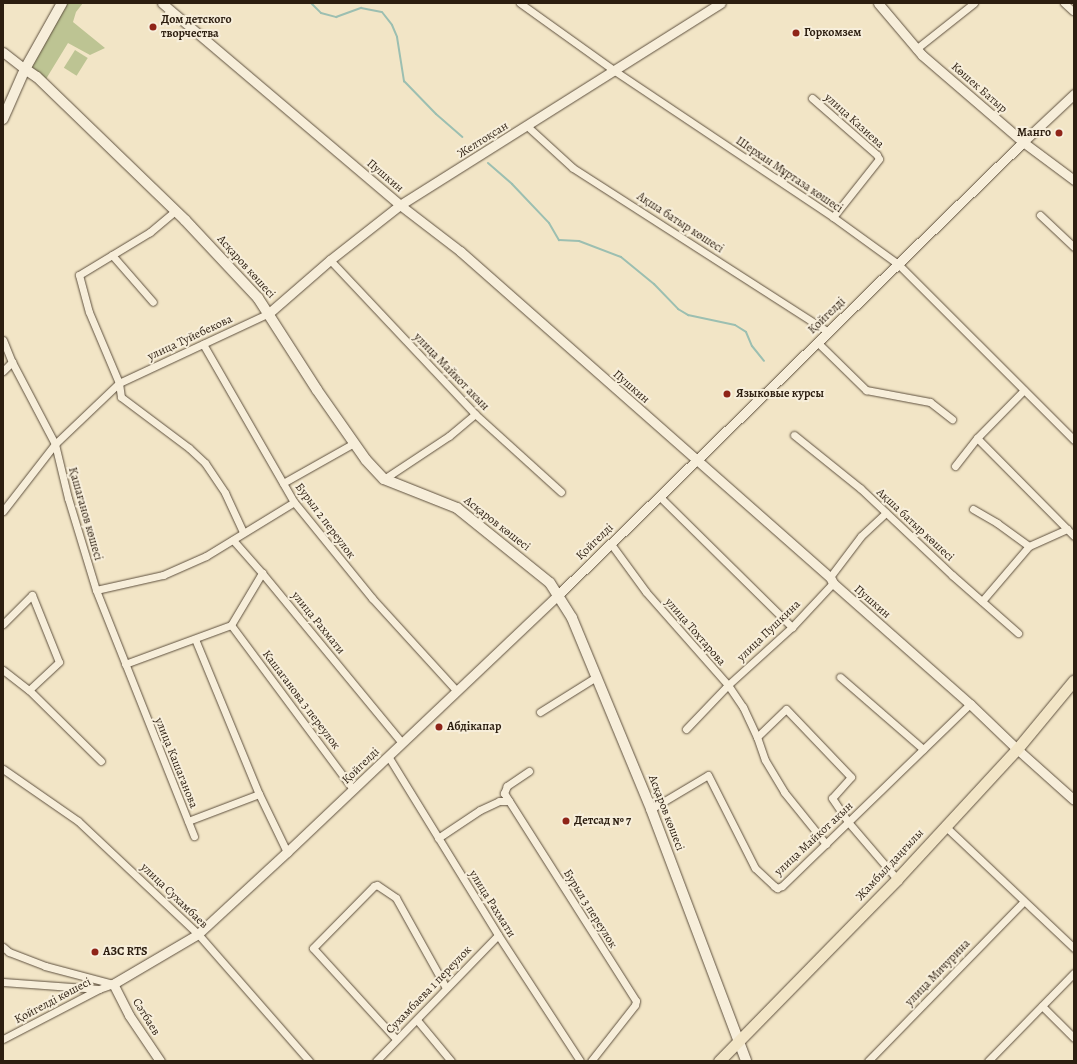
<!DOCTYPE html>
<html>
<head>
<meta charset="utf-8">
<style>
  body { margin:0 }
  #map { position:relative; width:1077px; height:1064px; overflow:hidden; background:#f2e5c6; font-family:Alegreya,serif }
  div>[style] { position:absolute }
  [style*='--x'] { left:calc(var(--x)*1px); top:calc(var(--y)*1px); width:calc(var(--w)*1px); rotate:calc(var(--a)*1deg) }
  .green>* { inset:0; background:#bdc493; transform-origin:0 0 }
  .stream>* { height:2px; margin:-1px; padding:0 1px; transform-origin:1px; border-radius:1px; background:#9cbfb1 }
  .roads { filter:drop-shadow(0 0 1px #5e503e) drop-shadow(0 0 1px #5e503e) }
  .minor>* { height:7px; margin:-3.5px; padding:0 3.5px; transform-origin:3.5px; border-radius:3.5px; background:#f7eeda }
  .tertiary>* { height:9px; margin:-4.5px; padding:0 4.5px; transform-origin:4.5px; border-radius:4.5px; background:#f7eeda }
  .secondary>* { height:10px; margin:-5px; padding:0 5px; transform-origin:5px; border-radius:5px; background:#f7eeda }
  .primary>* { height:11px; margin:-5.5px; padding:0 5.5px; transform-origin:5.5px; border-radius:5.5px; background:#f2e5c6 }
  .dots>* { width:11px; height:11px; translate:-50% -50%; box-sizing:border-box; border:2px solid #f7eeda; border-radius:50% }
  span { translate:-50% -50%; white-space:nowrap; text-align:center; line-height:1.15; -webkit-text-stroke:4px #f7eeda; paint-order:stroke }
  .poi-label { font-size:12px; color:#2c1e10; font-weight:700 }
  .left { translate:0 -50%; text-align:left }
  .right { translate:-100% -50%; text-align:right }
  .street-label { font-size:12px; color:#2c1e10 }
  .frame { position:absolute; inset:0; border:4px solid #2c1e10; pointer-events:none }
</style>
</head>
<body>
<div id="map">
  <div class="green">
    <div style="clip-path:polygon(66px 3px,83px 3px,76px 12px,73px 22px,105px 48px,90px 55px,68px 43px,46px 79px,23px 65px)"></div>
    <div style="left:75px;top:50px;width:15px;height:21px;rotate:32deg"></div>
  </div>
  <div class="stream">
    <div style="--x:311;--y:3;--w:14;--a:45"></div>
    <div style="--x:321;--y:13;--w:16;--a:15"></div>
    <div style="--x:336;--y:17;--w:27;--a:-20"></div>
    <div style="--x:361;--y:8;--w:21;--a:11"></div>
    <div style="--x:382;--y:12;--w:16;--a:52"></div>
    <div style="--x:392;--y:25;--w:13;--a:67"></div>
    <div style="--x:397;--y:37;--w:45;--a:81"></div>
    <div style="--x:404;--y:81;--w:46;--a:45.9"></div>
    <div style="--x:436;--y:114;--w:35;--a:41"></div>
    <div style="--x:488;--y:163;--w:32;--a:41"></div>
    <div style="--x:512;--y:184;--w:54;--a:46.5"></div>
    <div style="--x:549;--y:223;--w:20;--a:60"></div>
    <div style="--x:559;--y:240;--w:20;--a:3"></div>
    <div style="--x:579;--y:241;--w:45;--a:20.9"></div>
    <div style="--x:621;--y:257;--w:43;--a:39.3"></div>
    <div style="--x:654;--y:284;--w:35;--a:46"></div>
    <div style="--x:678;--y:309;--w:12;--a:31"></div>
    <div style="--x:688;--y:315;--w:48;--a:12"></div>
    <div style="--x:735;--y:325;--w:13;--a:32"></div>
    <div style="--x:746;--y:332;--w:15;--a:67"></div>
    <div style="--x:752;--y:346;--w:19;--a:51"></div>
  </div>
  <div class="roads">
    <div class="minor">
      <div style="--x:520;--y:3;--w:117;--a:35.6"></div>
      <div style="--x:615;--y:71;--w:262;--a:33.8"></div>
      <div style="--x:833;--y:217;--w:80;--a:35.9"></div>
      <div style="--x:898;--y:264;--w:249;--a:45"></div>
      <div style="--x:1064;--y:3;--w:12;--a:42"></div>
      <div style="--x:916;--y:49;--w:74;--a:-38.4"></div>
      <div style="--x:812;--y:98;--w:86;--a:41.2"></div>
      <div style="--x:877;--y:155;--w:4;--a:63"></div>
      <div style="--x:879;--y:159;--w:74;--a:128.4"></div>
      <div style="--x:527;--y:126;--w:62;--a:42.4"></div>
      <div style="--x:573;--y:168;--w:303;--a:32.7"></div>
      <div style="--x:175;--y:211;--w:33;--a:140"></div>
      <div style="--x:150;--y:232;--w:83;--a:148.8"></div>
      <div style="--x:79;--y:275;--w:38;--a:75"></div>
      <div style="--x:89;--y:312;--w:77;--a:67.1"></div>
      <div style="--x:119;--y:383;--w:14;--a:82"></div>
      <div style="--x:121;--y:397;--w:85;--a:36.9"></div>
      <div style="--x:189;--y:448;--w:22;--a:43"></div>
      <div style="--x:205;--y:463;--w:36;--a:56"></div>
      <div style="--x:225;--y:493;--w:43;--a:65.2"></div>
      <div style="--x:1040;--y:215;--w:47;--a:43.3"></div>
      <div style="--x:112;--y:255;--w:62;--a:48.9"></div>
      <div style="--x:330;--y:260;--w:212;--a:46.7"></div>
      <div style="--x:475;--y:414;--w:116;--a:42.2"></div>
      <div style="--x:3;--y:340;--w:24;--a:68"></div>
      <div style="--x:12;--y:362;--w:93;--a:62.3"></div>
      <div style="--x:55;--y:444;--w:56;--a:76.5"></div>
      <div style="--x:68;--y:498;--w:96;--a:73.1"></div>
      <div style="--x:96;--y:590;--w:265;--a:68.3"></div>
      <div style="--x:817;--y:342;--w:69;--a:44.4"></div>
      <div style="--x:866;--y:390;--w:65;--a:10.6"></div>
      <div style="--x:930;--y:402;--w:28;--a:38"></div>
      <div style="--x:203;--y:344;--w:182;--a:60.1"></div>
      <div style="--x:294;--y:502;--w:124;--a:50.9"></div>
      <div style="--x:372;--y:598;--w:126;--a:47.6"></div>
      <div style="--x:3;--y:371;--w:13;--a:-45"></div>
      <div style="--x:794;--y:435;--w:85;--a:38.8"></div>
      <div style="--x:860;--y:488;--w:127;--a:43.4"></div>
      <div style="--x:952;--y:575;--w:88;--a:41.3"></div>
      <div style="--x:977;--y:438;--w:138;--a:45.3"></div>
      <div style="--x:955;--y:466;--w:36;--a:-52"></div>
      <div style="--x:977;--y:438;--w:67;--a:-45.6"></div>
      <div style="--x:384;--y:479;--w:78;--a:-33.5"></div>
      <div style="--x:449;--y:436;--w:34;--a:-40"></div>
      <div style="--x:283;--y:483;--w:81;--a:-29.4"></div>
      <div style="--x:659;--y:496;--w:187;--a:44.6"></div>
      <div style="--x:973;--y:509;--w:28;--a:30"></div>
      <div style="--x:997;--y:523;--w:39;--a:36"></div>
      <div style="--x:3;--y:511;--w:85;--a:-52.2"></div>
      <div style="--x:55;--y:444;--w:88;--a:-43.6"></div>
      <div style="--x:119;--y:383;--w:166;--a:-25"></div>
      <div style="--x:611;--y:544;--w:59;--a:53.9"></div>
      <div style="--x:646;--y:592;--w:124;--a:48.6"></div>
      <div style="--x:728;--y:685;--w:27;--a:56"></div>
      <div style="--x:743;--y:707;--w:33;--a:65"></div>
      <div style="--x:757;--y:737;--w:24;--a:71"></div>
      <div style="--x:765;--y:760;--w:37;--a:59"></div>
      <div style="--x:784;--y:792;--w:67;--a:51.1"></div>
      <div style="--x:262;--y:573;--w:220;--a:50.5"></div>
      <div style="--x:830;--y:577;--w:51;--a:-52.9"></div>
      <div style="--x:861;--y:536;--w:34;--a:-43"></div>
      <div style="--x:96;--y:590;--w:69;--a:-12.6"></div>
      <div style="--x:163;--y:575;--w:47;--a:-23.8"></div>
      <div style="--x:206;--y:556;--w:103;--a:-31.5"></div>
      <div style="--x:982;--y:601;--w:72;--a:-49.5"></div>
      <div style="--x:1029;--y:546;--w:42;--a:-24.1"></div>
      <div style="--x:3;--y:624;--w:41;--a:-45"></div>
      <div style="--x:32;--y:595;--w:72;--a:68.1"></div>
      <div style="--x:59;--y:662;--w:41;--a:137"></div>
      <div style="--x:231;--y:625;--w:204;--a:53.4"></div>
      <div style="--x:195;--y:639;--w:168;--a:67.6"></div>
      <div style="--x:125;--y:664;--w:113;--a:-20.2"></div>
      <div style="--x:231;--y:625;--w:61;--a:-59.2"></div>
      <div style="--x:262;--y:573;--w:44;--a:-131.3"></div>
      <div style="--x:3;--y:670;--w:33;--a:38"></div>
      <div style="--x:29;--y:690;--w:101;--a:44.6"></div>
      <div style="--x:840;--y:677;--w:110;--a:40.9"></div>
      <div style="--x:540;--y:712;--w:66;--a:-32"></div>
      <div style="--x:686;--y:729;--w:61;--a:-46.3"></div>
      <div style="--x:728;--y:685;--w:86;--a:-42.2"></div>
      <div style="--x:792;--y:627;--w:60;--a:-47"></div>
      <div style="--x:757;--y:737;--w:40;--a:-44"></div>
      <div style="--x:786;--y:709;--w:94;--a:46.3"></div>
      <div style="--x:851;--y:777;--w:28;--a:132"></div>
      <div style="--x:832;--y:798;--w:30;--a:56"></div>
      <div style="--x:849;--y:823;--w:74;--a:49.4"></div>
      <div style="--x:388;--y:756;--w:210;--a:58.4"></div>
      <div style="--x:498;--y:935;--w:150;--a:56.9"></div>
      <div style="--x:3;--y:769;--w:91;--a:34.7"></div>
      <div style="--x:78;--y:821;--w:165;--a:43.3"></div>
      <div style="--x:198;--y:934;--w:169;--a:48.8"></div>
      <div style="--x:529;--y:771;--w:27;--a:146"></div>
      <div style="--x:507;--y:786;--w:8;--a:113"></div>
      <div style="--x:504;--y:793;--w:246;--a:57.6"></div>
      <div style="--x:636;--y:1001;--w:4;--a:104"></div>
      <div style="--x:635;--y:1005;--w:71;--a:128.2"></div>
      <div style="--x:651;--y:809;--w:66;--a:-30.8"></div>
      <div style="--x:708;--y:775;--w:104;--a:63.2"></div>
      <div style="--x:755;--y:868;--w:26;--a:43"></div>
      <div style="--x:774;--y:886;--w:4;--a:34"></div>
      <div style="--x:777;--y:888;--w:5;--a:-22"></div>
      <div style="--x:782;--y:886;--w:262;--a:-44.1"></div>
      <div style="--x:188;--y:821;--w:76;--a:-20.8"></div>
      <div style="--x:259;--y:794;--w:64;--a:64.2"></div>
      <div style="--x:945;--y:826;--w:178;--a:43.4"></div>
      <div style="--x:438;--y:838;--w:50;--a:-33.7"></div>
      <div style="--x:480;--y:810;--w:21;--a:-25"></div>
      <div style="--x:499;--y:801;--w:10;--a:0"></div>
      <div style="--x:3;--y:947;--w:8;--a:40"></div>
      <div style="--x:9;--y:952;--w:39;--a:21"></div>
      <div style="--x:45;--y:966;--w:70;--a:14.8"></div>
      <div style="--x:3;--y:982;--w:96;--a:4.2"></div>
      <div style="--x:1042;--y:1006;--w:45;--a:45"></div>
      <div style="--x:417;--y:1020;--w:53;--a:50.3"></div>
      <div style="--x:3;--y:1039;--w:108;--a:-27.5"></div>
      <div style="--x:99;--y:989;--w:15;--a:-20"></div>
      <div style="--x:396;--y:1039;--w:123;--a:-132.4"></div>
      <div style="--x:313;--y:948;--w:87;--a:-45.5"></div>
      <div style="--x:374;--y:886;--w:3;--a:-18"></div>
      <div style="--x:377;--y:885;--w:23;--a:34"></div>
      <div style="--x:396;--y:898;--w:103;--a:60.9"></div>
      <div style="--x:376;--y:1061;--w:175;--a:-45.9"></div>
      <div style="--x:868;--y:1061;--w:223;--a:-45.7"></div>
      <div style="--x:988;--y:1061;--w:123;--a:-45.7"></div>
    </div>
    <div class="tertiary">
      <div style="--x:162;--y:3;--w:312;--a:40.3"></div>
      <div style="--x:400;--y:205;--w:76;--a:37.5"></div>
      <div style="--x:460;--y:251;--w:493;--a:41.4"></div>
      <div style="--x:830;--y:577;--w:7;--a:63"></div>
      <div style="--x:833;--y:583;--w:183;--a:41.5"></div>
      <div style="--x:970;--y:704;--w:65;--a:43.8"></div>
      <div style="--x:1017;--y:749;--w:76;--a:41.8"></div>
      <div style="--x:878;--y:3;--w:68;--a:49.8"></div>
      <div style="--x:922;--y:55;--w:133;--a:40.7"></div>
      <div style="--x:1023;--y:142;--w:64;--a:36.7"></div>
      <div style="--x:3;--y:52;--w:28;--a:38"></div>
      <div style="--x:269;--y:313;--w:81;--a:-41"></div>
      <div style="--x:330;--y:260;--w:89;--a:-38.2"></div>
      <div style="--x:400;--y:205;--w:379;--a:-32.2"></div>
      <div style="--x:160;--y:1061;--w:55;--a:-124"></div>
      <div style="--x:129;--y:1015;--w:35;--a:-117"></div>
      <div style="--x:113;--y:984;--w:99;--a:-30.5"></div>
      <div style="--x:198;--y:934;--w:121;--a:-42.7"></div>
      <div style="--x:287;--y:852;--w:373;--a:-43.5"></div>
      <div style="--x:558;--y:595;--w:649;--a:-44.25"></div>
      <div style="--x:1023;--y:142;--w:70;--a:-43.3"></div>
    </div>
    <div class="secondary">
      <div style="--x:25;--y:69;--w:14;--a:34"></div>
      <div style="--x:37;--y:77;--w:206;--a:44"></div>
      <div style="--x:185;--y:220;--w:107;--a:46.9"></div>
      <div style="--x:258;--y:298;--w:109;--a:57.3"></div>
      <div style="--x:317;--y:390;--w:85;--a:55"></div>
      <div style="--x:366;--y:460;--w:26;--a:47"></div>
      <div style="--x:384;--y:479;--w:79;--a:21.7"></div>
      <div style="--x:457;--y:508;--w:119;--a:38.9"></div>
      <div style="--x:550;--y:583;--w:41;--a:57.8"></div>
      <div style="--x:572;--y:618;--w:207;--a:67.5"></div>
      <div style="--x:651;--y:809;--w:269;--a:69.3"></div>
      <div style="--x:3;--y:119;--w:55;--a:-66.3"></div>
      <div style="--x:25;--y:69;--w:76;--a:-60.7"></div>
    </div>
    <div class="primary">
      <div style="--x:719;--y:1061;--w:255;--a:-45.6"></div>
      <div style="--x:897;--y:879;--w:177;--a:-47.3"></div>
      <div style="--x:1017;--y:749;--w:89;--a:-50.4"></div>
    </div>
  </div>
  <div class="dots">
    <div style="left:153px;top:27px;background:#8f2418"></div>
    <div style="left:796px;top:33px;background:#8f2418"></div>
    <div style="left:1059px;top:133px;background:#8f2418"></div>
    <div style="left:727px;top:394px;background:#8f2418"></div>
    <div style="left:439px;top:727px;background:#8f2418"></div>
    <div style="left:566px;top:821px;background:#8f2418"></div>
    <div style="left:95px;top:952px;background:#8f2418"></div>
  </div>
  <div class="poi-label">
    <span class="left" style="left:161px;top:27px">Дом детского<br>творчества</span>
    <span class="left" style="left:804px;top:33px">Горкомзем</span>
    <span class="right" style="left:1051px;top:133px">Манго</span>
    <span class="left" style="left:736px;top:394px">Языковые курсы</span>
    <span class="left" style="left:447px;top:727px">Абдiкапар</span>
    <span class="left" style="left:574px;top:821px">Детсад № 7</span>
    <span class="left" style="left:103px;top:952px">АЗС RTS</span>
  </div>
  <div class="street-label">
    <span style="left:979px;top:88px;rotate:41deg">Көшек Батыр</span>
    <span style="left:854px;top:121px;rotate:42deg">улица Казиева</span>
    <span style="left:483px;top:140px;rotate:-32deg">Желтоқсан</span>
    <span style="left:789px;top:175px;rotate:34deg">Шерхан Мұртаза көшесі</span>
    <span style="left:385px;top:176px;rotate:40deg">Пушкин</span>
    <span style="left:680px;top:223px;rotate:33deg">Ақша батыр көшесі</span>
    <span style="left:246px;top:267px;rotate:48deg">Асқаров көшесі</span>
    <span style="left:827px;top:316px;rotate:-44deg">Қойгелді</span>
    <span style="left:190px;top:338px;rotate:-25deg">улица Туйебекова</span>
    <span style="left:451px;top:372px;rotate:46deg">улица Майкот акын</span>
    <span style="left:631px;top:387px;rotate:41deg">Пушкин</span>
    <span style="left:85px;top:514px;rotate:74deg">Қашағанов көшесі</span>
    <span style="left:325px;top:521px;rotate:53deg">Бурыл 2 переулок</span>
    <span style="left:497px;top:524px;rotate:38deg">Асқаров көшесі</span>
    <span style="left:915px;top:525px;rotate:43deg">Ақша батыр көшесі</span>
    <span style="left:595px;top:542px;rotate:-44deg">Қойгелді</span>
    <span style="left:872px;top:602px;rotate:41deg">Пушкин</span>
    <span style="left:318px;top:623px;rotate:51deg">улица Рахмати</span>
    <span style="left:769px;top:631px;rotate:-44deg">улица Пушкина</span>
    <span style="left:695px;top:632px;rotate:49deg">улица Тохтарова</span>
    <span style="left:301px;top:700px;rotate:53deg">Кашаганова 3 переулок</span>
    <span style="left:176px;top:763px;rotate:68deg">улица Кашаганова</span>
    <span style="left:361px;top:766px;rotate:-44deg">Қойгелді</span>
    <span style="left:666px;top:813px;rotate:69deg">Асқаров көшесі</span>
    <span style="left:814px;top:839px;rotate:-43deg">улица Майкот акын</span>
    <span style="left:890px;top:865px;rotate:-47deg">Жамбыл даңғылы</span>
    <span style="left:174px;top:896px;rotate:44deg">улица Сухамбаев</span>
    <span style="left:492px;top:904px;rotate:58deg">улица Рахмати</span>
    <span style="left:590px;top:909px;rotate:58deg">Бурыл 3 переулок</span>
    <span style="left:938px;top:973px;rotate:-46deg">улица Мичурина</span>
    <span style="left:429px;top:990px;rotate:-46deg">Сухамбаева 1 переулок</span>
    <span style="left:53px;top:1001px;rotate:-28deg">Қойгелді көшесі</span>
    <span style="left:146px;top:1017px;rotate:58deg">Сәтбаев</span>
  </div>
  <div class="frame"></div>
</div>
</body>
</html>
